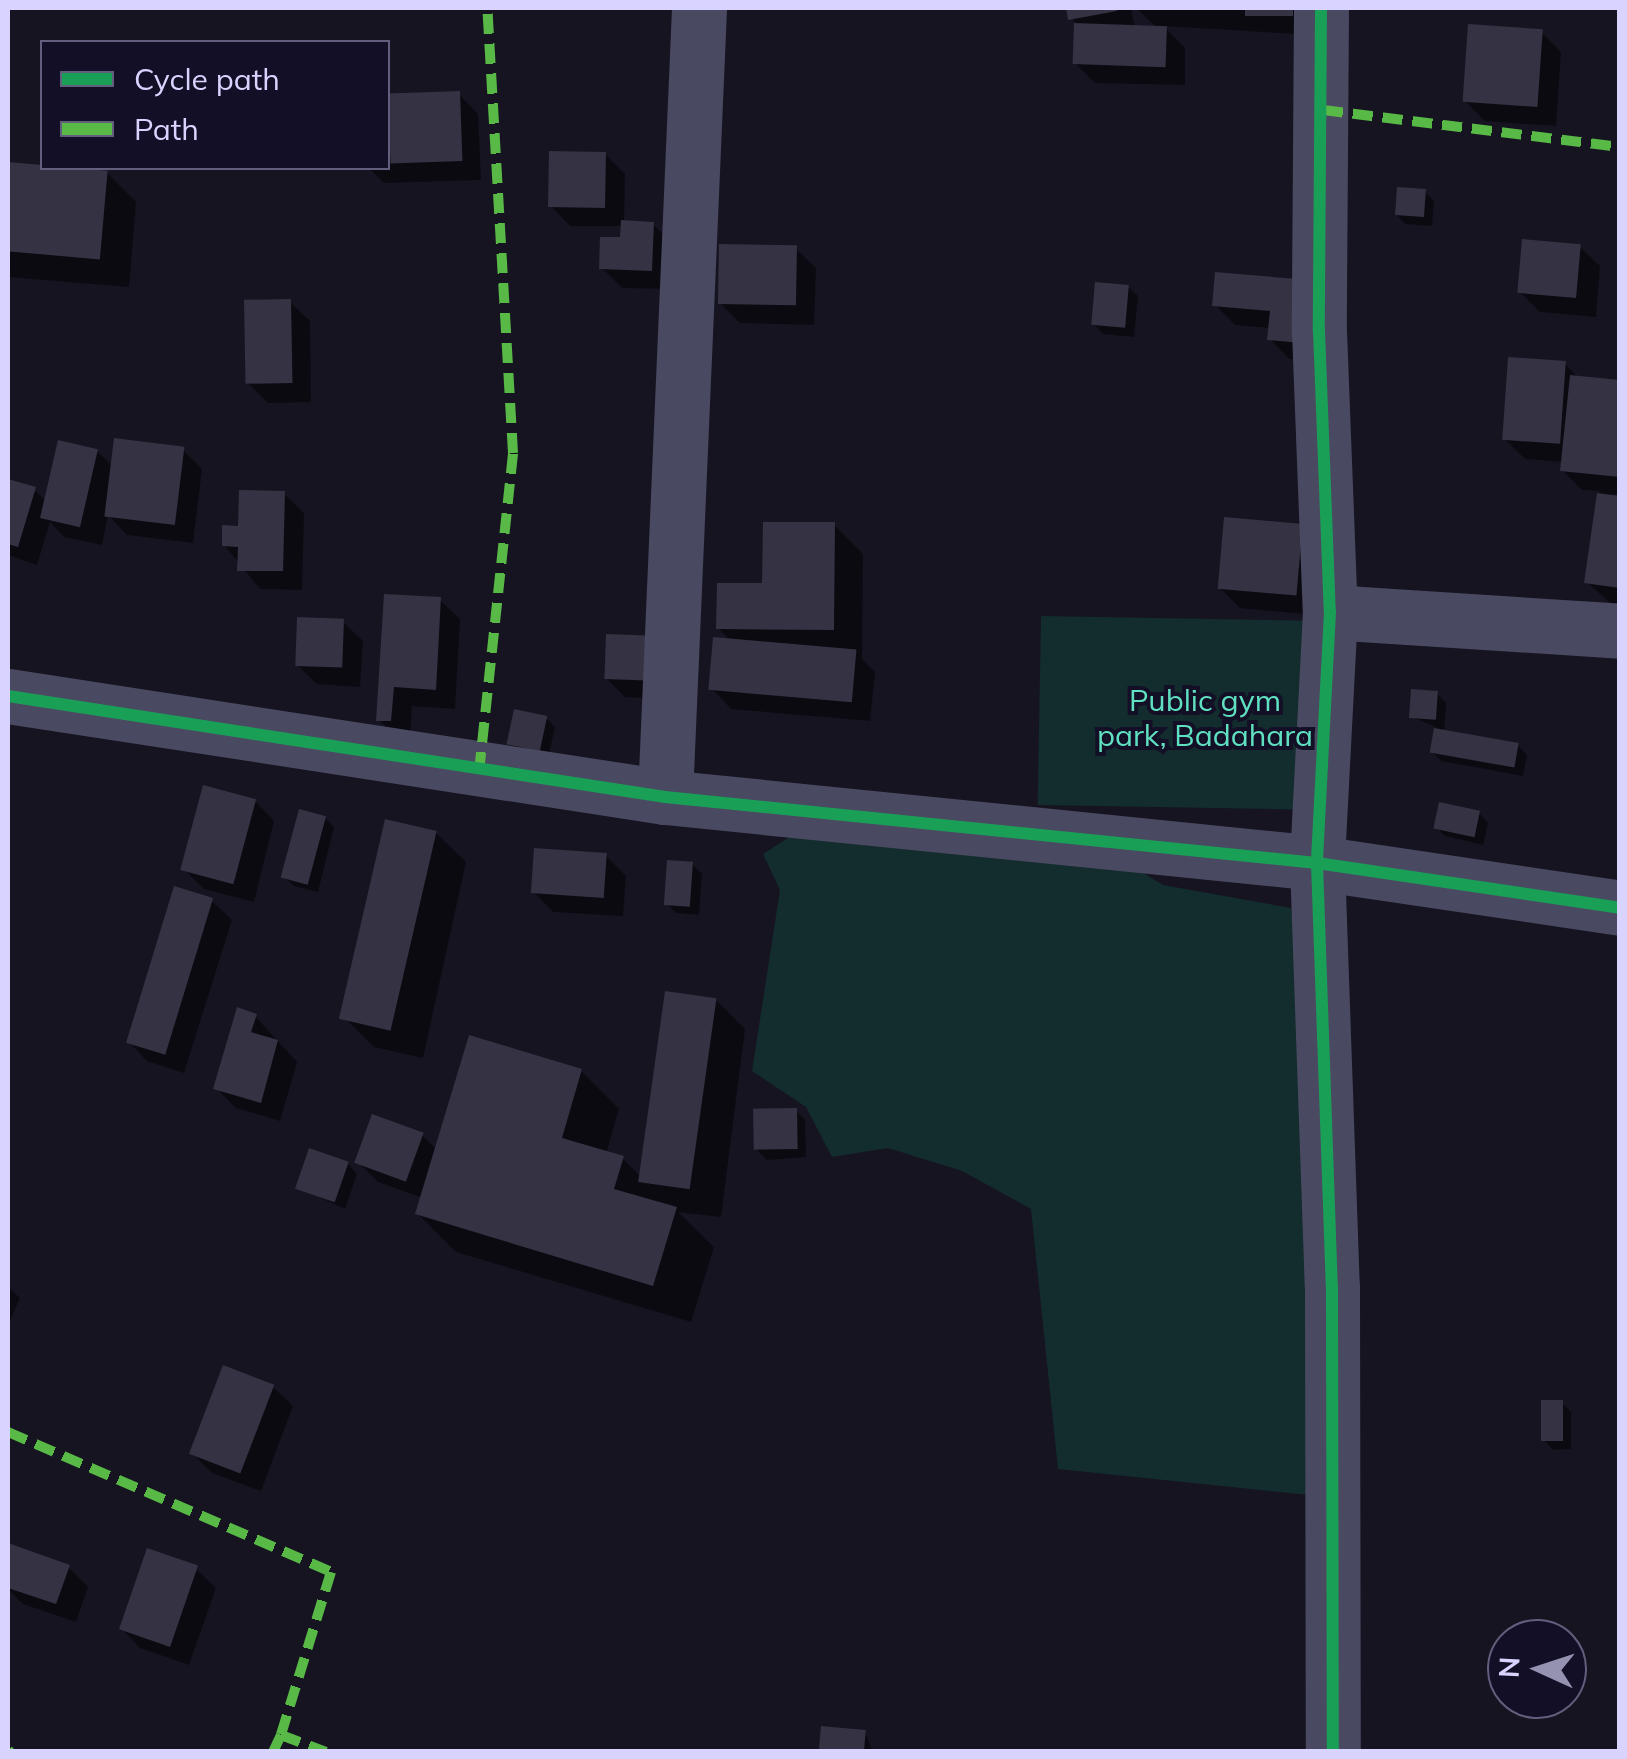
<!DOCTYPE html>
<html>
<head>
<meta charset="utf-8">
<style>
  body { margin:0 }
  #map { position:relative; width:1627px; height:1759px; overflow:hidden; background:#161421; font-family:Mulish,sans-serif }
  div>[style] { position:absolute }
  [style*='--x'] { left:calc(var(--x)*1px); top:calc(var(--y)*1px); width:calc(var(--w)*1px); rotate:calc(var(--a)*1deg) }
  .green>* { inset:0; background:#132c2d; transform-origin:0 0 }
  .shadow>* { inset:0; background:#0007 }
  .building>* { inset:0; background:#343243; transform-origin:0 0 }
  .minor>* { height:55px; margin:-27.5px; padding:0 27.5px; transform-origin:27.5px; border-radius:27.5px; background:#4a4962 }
  .quiet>* { height:10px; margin-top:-5px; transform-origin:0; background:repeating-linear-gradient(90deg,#58b947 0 20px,transparent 0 30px) }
  .cycleway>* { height:12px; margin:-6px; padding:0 6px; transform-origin:6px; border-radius:6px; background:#1a9f57 }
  span { translate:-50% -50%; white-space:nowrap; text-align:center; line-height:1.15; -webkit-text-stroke:8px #130f26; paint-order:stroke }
  .park-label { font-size:30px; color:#5fe0c0 }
  .frame { position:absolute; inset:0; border:10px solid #d9d4ff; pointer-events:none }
  .legend { position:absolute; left:40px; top:40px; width:350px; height:130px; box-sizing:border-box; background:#130f26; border:2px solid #625e7d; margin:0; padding:12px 18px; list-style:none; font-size:30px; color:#d9d4ff }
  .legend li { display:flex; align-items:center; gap:20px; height:50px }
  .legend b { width:50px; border:2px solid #625e7d }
  .north { position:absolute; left:1487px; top:1619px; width:100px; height:100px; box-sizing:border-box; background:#130f26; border:2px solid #625e7d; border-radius:50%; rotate:273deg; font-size:28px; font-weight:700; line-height:40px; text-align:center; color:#d9d4ff }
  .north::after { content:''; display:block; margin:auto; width:35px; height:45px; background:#9591b1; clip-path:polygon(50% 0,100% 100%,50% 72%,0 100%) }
</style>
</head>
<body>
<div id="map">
  <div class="green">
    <div style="left:1041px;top:616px;width:267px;height:189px;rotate:1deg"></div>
    <div style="clip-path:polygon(802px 829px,1105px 850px,1163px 885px,1291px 908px,1314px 1044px,1309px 1495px,1058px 1469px,1031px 1209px,962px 1171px,888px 1148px,832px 1157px,806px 1107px,752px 1071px,780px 890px,763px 854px)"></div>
  </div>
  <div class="shadow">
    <div style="clip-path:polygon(1068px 8px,1131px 8px,1135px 28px,1157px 28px,1136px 8px,1312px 8px,1312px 35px,1163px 26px,1185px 48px,1185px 85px,1095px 83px,1075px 63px,1076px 25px)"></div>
    <div style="clip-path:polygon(1541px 32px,1561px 52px,1556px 126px,1485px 121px,1465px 101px)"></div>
    <div style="clip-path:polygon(459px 94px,478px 114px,481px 180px,384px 183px,369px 168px,388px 168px,388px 97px)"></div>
    <div style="clip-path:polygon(605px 154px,625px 174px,624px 223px,653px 224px,673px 244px,671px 289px,622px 288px,602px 268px,623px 240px,623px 226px,570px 226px,551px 206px)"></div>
    <div style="clip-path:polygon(8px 164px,107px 173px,136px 202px,129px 287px,8px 277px)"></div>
    <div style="clip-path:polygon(1425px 192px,1434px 201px,1432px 226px,1405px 224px,1396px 214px)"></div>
    <div style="clip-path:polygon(1580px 247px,1600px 266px,1596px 317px,1540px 312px,1520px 292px)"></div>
    <div style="clip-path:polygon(796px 249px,816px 268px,814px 325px,740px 323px,720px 303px)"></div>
    <div style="clip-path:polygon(1308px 283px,1322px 362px,1289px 359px,1270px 339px,1271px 328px,1235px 325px,1215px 305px)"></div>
    <div style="clip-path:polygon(1128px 287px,1138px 296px,1134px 337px,1103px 334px,1094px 324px)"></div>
    <div style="clip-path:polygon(290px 302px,310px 321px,311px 402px,268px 403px,248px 383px)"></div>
    <div style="clip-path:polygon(1565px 364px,1579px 378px,1620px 383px,1620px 494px,1601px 496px,1620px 499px,1620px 612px,1587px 582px,1600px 491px,1582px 490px,1562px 470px,1563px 462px,1525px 459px,1505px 439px)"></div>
    <div style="clip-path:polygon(182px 449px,202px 469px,193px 543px,127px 535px,108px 515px,102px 545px,64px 537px,50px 522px,37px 565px,8px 555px,8px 482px,34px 490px,48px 503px,97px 451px,113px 467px)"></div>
    <div style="clip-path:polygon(284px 494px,304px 513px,302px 590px,260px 589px,224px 545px)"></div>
    <div style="clip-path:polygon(834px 525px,863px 554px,862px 659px,875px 672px,870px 721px,731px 709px,712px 689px,731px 641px,718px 628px)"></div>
    <div style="clip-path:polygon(1302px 526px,1315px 615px,1240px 608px,1220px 588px)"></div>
    <div style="clip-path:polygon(387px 596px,440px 600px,460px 619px,455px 709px,412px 706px,410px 740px,398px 739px,379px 720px)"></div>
    <div style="clip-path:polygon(343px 622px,363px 641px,360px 687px,317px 684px,297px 665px)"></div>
    <div style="clip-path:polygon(608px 637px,679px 700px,625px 697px,606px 678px)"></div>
    <div style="clip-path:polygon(1437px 693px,1446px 703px,1444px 732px,1518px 745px,1527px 755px,1523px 776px,1441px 761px,1432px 752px,1436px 727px,1412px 717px)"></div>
    <div style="clip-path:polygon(546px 718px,555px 727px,548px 758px,519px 752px,509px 743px)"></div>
    <div style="clip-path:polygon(255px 801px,274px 821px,254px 902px,204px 889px,184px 869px)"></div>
    <div style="clip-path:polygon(1479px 813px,1488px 823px,1483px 845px,1445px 836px,1436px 827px)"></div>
    <div style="clip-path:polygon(325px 818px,334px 827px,318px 892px,294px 886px,284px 877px)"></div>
    <div style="clip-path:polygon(436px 833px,466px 862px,423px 1058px,374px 1047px,345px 1018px)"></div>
    <div style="clip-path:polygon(606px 856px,626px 876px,623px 916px,553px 912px,534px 892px)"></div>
    <div style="clip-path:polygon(692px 864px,702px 874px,699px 915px,676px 913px,667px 904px)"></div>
    <div style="clip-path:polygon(212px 901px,232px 920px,184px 1073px,147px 1061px,128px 1041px)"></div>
    <div style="clip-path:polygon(716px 1000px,745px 1029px,721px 1217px,678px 1212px,714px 1247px,691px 1322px,456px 1252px,418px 1214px,423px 1198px,378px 1182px,358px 1162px,422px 1135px,437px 1150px,581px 1071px,619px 1109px,606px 1154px,622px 1158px,644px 1180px)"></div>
    <div style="clip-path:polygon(255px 1016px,297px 1062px,280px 1121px,236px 1108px,216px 1088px)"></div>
    <div style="clip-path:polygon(796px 1111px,805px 1120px,806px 1157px,767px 1160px,757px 1150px)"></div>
    <div style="clip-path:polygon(348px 1164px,357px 1174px,345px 1209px,297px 1187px)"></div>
    <div style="clip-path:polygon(8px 1287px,20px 1298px,8px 1325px)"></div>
    <div style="clip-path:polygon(273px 1387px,293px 1406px,261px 1491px,212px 1473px,192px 1453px)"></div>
    <div style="clip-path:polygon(1562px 1403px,1571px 1412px,1571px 1449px,1553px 1450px,1544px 1440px)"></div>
    <div style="clip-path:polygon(8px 1545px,68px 1567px,88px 1587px,76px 1622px,23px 1604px,8px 1589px)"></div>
    <div style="clip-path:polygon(196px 1569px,216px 1588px,189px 1665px,140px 1648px,121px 1628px)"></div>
    <div style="clip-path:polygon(865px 1733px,873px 1752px,821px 1750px)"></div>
  </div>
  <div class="building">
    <div style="clip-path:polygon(1066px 8px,1116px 8px,1117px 11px,1068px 20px)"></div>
    <div style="left:1245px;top:8px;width:48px;height:8px"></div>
    <div style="left:1074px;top:23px;width:93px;height:41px;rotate:2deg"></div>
    <div style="left:1468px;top:24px;width:75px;height:78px;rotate:4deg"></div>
    <div style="left:460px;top:91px;width:70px;height:72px;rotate:88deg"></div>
    <div style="left:549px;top:151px;width:57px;height:56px;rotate:1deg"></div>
    <div style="left:8px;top:162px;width:100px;height:89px;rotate:5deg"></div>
    <div style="left:1397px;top:187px;width:29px;height:28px;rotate:4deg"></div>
    <div style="clip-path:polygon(621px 220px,654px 222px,652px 271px,599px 269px,600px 237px,620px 237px)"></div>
    <div style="left:1522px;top:239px;width:59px;height:54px;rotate:5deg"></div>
    <div style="left:719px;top:244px;width:78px;height:60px;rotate:1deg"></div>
    <div style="clip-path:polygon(1215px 272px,1309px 280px,1303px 343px,1267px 340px,1270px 311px,1212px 306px)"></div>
    <div style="left:1095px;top:282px;width:34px;height:43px;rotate:5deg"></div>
    <div style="left:291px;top:299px;width:84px;height:47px;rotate:89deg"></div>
    <div style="left:1508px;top:357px;width:58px;height:83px;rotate:4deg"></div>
    <div style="clip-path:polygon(1570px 375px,1620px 380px,1620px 477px,1560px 471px)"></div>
    <div style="left:114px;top:438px;width:71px;height:79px;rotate:7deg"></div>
    <div style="left:58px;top:440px;width:41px;height:80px;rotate:13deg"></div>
    <div style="clip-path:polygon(8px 479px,36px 487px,18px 547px,8px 544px)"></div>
    <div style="clip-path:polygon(239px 490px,285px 491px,283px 571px,237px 571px,238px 547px,222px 546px,222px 525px,238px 526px)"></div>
    <div style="clip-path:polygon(1597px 493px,1620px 496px,1620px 588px,1584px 583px)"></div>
    <div style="left:1224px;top:517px;width:79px;height:72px;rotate:5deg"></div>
    <div style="clip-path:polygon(763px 522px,835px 522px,834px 630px,716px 629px,717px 583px,762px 583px)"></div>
    <div style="clip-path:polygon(384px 594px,441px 597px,436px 690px,394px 687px,391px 721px,376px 721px)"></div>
    <div style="left:297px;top:617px;width:47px;height:49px;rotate:2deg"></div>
    <div style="left:606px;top:634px;width:56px;height:45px;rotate:2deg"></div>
    <div style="left:713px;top:637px;width:144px;height:53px;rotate:5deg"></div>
    <div style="left:1411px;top:689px;width:27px;height:29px;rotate:4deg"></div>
    <div style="left:514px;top:709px;width:34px;height:36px;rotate:12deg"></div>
    <div style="left:1434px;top:728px;width:86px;height:25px;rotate:10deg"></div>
    <div style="left:203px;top:785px;width:55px;height:88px;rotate:15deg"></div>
    <div style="left:1439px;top:802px;width:42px;height:27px;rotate:12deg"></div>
    <div style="left:299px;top:809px;width:28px;height:71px;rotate:15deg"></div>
    <div style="left:385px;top:819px;width:53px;height:205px;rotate:13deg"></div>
    <div style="left:534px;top:848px;width:73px;height:45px;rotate:4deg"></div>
    <div style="left:667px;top:860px;width:26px;height:45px;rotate:4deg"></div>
    <div style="left:174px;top:886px;width:41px;height:164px;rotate:17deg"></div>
    <div style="left:665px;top:991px;width:52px;height:193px;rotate:8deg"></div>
    <div style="clip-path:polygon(237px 1007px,257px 1014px,251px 1032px,278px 1040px,261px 1103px,213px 1089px)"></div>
    <div style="clip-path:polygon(469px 1035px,582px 1069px,562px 1138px,624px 1156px,614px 1189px,677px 1207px,653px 1286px,415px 1214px)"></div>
    <div style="left:797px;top:1108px;width:41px;height:44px;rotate:89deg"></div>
    <div style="left:372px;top:1114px;width:55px;height:52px;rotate:20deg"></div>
    <div style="left:309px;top:1148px;width:42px;height:43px;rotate:19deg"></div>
    <div style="left:223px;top:1365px;width:55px;height:95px;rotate:21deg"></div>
    <div style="left:1563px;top:1400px;width:41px;height:22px;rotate:90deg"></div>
    <div style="clip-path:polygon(8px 1543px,70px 1565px,56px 1604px,8px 1588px)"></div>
    <div style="left:147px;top:1548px;width:54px;height:86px;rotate:19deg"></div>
    <div style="left:821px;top:1726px;width:45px;height:25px;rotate:5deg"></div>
  </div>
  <div class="minor">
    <div style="--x:1321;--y:8;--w:323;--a:90.4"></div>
    <div style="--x:1319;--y:331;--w:281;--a:87.8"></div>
    <div style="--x:1330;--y:612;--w:251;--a:93"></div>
    <div style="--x:1317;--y:863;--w:424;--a:88"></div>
    <div style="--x:1332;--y:1287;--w:465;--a:89.9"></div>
    <div style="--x:1330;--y:612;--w:291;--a:3.7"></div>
    <div style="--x:8;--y:696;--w:665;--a:8.74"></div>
    <div style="--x:665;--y:797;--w:655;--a:5.78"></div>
    <div style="--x:1317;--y:863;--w:306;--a:8.4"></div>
    <div style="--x:665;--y:797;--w:790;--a:-87.53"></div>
  </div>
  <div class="quiet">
    <div style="--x:1323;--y:110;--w:299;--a:7.1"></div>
    <div style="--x:479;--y:772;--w:321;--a:-83.9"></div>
    <div style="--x:513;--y:453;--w:446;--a:-93.3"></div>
    <div style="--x:8;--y:1432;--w:352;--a:23.4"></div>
    <div style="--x:331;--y:1572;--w:170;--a:107.1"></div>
    <div style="--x:8;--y:1750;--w:3;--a:45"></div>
    <div style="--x:273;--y:1752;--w:19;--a:-65"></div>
    <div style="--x:281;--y:1735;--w:48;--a:20.7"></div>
  </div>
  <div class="cycleway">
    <div style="--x:1321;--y:8;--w:323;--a:90.4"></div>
    <div style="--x:1319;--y:331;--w:281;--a:87.8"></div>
    <div style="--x:1330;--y:612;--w:251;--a:93"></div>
    <div style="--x:1317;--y:863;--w:424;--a:88"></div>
    <div style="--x:1332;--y:1287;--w:465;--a:89.9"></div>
    <div style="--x:8;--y:696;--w:665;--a:8.74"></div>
    <div style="--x:665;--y:797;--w:655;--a:5.78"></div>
    <div style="--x:1317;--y:863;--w:306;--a:8.4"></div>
  </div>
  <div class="park-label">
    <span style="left:1205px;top:717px">Public gym<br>park, Badahara</span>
  </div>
  <div class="frame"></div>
  <ul class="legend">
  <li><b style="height:12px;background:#1a9f57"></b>Cycle path</li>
  <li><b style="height:12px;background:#58b947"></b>Path</li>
  </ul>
  <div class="north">N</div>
</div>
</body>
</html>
